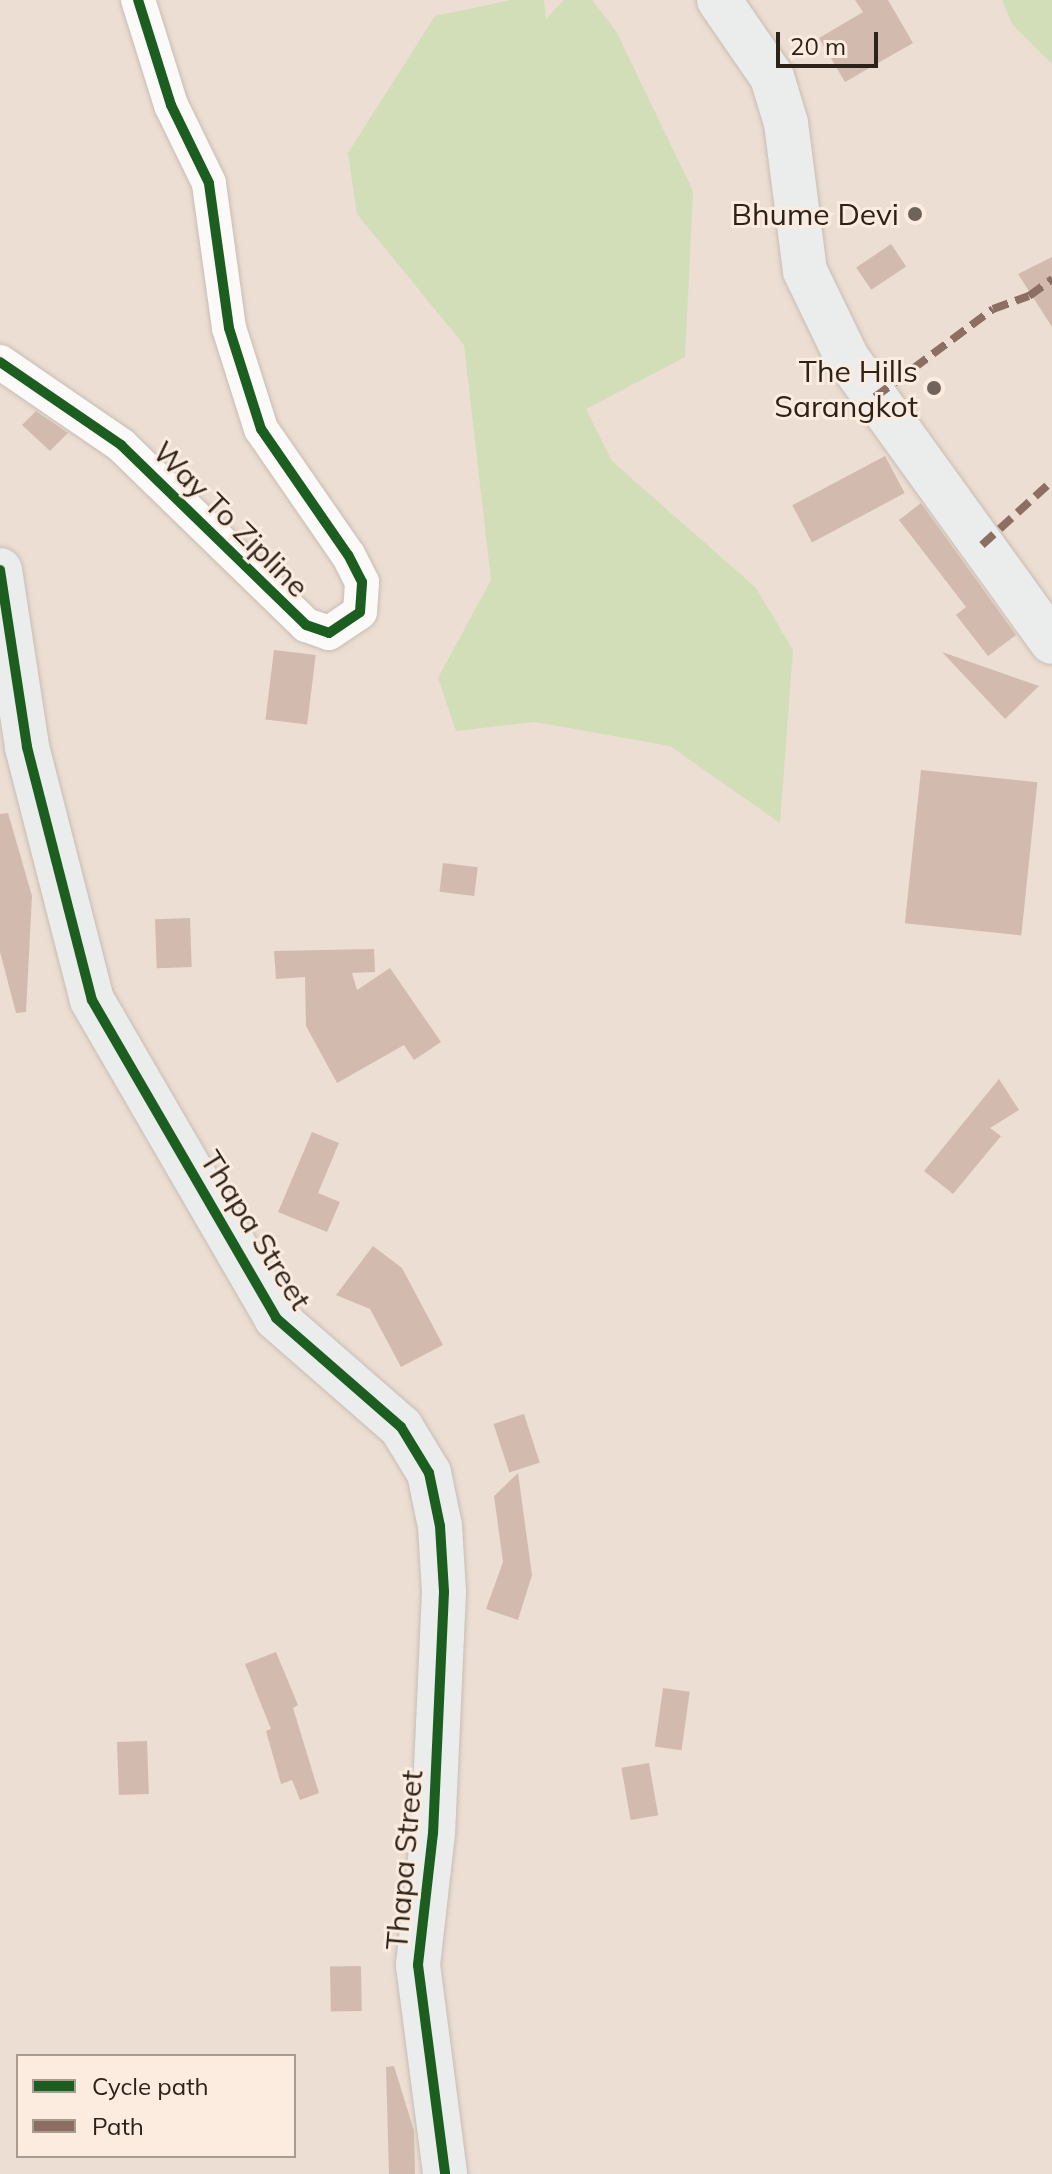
<!DOCTYPE html>
<html>
<head>
<meta charset="utf-8">
<style>
  body { margin:0 }
  #map { position:relative; width:1052px; height:2174px; overflow:hidden; background:#ecded2; font-family:Mulish,sans-serif }
  div>[style] { position:absolute }
  [style*='--x'] { left:calc(var(--x)*1px); top:calc(var(--y)*1px); width:calc(var(--w)*1px); rotate:calc(var(--a)*1deg) }
  .green>* { inset:0; background:#d1deb8 }
  .building>* { inset:0; background:#d2bbae; transform-origin:0 0 }
  .roads { filter:drop-shadow(0 0 2px #c8bdb4) drop-shadow(0 0 2px #c8bdb4) }
  .street>* { height:34px; margin:-17px; padding:0 17px; transform-origin:17px; border-radius:17px; background:#fcfaf8 }
  .secondary>* { height:44px; margin:-22px; padding:0 22px; transform-origin:22px; border-radius:22px; background:#eaedec }
  .quiet>* { height:8px; margin-top:-4px; transform-origin:0; background:repeating-linear-gradient(90deg,#8d6e63 0 16px,transparent 0 24px) }
  .cycleway>* { height:10px; margin:-5px; padding:0 5px; transform-origin:5px; border-radius:5px; background:#1b5e20 }
  .dots>* { width:22px; height:22px; translate:-50% -50%; box-sizing:border-box; border:4px solid #fcecdf; border-radius:50% }
  span { translate:-50% -50%; white-space:nowrap; text-align:center; line-height:1.15; -webkit-text-stroke:6px #fcecdf; paint-order:stroke }
  .poi-label { font-size:30px; color:#2b221a }
  .right { translate:-100% -50%; text-align:right }
  .street-label { font-size:30px; color:#2b221a }
  .legend { position:absolute; left:16px; top:2054px; width:280px; height:104px; box-sizing:border-box; background:#fcecdf; border:2px solid #a89b90; margin:0; padding:10px 14px; list-style:none; font-size:24px; color:#2b221a }
  .legend li { display:flex; align-items:center; gap:16px; height:40px }
  .legend b { width:40px; border:2px solid #a89b90 }
  .scale { position:absolute; left:776px; top:32px; width:102px; height:36px; box-sizing:border-box; border:4px solid #2b221a; border-top:0; padding-left:10px; font-size:24px; line-height:28px; white-space:nowrap; color:#2b221a; -webkit-text-stroke:6px #fcecdf; paint-order:stroke }
</style>
</head>
<body>
<div id="map">
  <div class="green">
    <div style="clip-path:polygon(511px 0,544px 0,546px 19px,564px 0,592px 0,616px 31px,693px 191px,685px 357px,586px 409px,612px 461px,756px 588px,793px 650px,780px 823px,670px 746px,535px 722px,456px 731px,438px 678px,491px 580px,464px 345px,357px 214px,348px 153px,435px 16px)"></div>
    <div style="clip-path:polygon(1002px 0,1052px 0,1052px 64px,1012px 24px)"></div>
  </div>
  <div class="building">
    <div style="clip-path:polygon(855px 0,888px 0,913px 43px,845px 82px,819px 38px,863px 12px)"></div>
    <div style="left:891px;top:244px;width:27px;height:42px;rotate:56deg"></div>
    <div style="clip-path:polygon(1052px 257px,1052px 327px,1018px 274px)"></div>
    <div style="clip-path:polygon(36px 411px,68px 433px,50px 451px,22px 425px)"></div>
    <div style="left:885px;top:456px;width:42px;height:105px;rotate:62deg"></div>
    <div style="clip-path:polygon(921px 503px,1016px 635px,988px 656px,956px 615px,966px 607px,899px 520px)"></div>
    <div style="left:274px;top:650px;width:42px;height:70px;rotate:7deg"></div>
    <div style="clip-path:polygon(942px 652px,1039px 686px,1005px 719px)"></div>
    <div style="left:921px;top:770px;width:117px;height:154px;rotate:6deg"></div>
    <div style="clip-path:polygon(8px 813px,32px 896px,26px 1012px,16px 1013px,0 952px,0 814px)"></div>
    <div style="left:443px;top:863px;width:35px;height:29px;rotate:7deg"></div>
    <div style="left:190px;top:918px;width:49px;height:35px;rotate:88deg"></div>
    <div style="clip-path:polygon(374px 949px,375px 972px,352px 973px,357px 990px,390px 968px,441px 1042px,414px 1060px,404px 1045px,337px 1083px,306px 1026px,305px 977px,276px 979px,274px 951px)"></div>
    <div style="clip-path:polygon(999px 1079px,1019px 1110px,990px 1128px,1001px 1136px,953px 1194px,924px 1171px)"></div>
    <div style="clip-path:polygon(312px 1132px,339px 1143px,318px 1193px,340px 1202px,327px 1232px,278px 1212px)"></div>
    <div style="clip-path:polygon(373px 1246px,402px 1268px,443px 1345px,401px 1367px,370px 1309px,336px 1295px)"></div>
    <div style="left:524px;top:1414px;width:51px;height:32px;rotate:72deg"></div>
    <div style="clip-path:polygon(518px 1473px,532px 1575px,518px 1620px,486px 1609px,503px 1562px,494px 1496px)"></div>
    <div style="clip-path:polygon(276px 1652px,298px 1705px,293px 1708px,319px 1793px,300px 1800px,292px 1780px,281px 1784px,266px 1731px,271px 1729px,245px 1664px)"></div>
    <div style="left:663px;top:1688px;width:27px;height:59px;rotate:8deg"></div>
    <div style="left:147px;top:1741px;width:53px;height:30px;rotate:88deg"></div>
    <div style="left:649px;top:1763px;width:53px;height:28px;rotate:80deg"></div>
    <div style="left:361px;top:1966px;width:45px;height:31px;rotate:89deg"></div>
    <div style="clip-path:polygon(394px 2066px,414px 2131px,415px 2174px,389px 2174px,386px 2067px)"></div>
  </div>
  <div class="roads">
    <div class="street">
      <div style="--x:0;--y:362;--w:147;--a:34.4"></div>
      <div style="--x:121;--y:445;--w:258;--a:44.2"></div>
      <div style="--x:306;--y:625;--w:24;--a:19"></div>
      <div style="--x:329;--y:633;--w:37;--a:-34"></div>
      <div style="--x:360;--y:612;--w:30;--a:-86"></div>
      <div style="--x:362;--y:582;--w:30;--a:-117"></div>
      <div style="--x:348;--y:555;--w:153;--a:-124.6"></div>
      <div style="--x:261;--y:429;--w:106;--a:-107.6"></div>
      <div style="--x:229;--y:328;--w:146;--a:-97.9"></div>
      <div style="--x:209;--y:183;--w:87;--a:-116"></div>
      <div style="--x:171;--y:105;--w:110;--a:-107.4"></div>
    </div>
    <div class="secondary">
      <div style="--x:719;--y:0;--w:93;--a:55.5"></div>
      <div style="--x:772;--y:77;--w:48;--a:73.1"></div>
      <div style="--x:786;--y:123;--w:149;--a:82.7"></div>
      <div style="--x:805;--y:271;--w:97;--a:64.2"></div>
      <div style="--x:847;--y:358;--w:350;--a:54.2"></div>
      <div style="--x:0;--y:570;--w:179;--a:81.3"></div>
      <div style="--x:27;--y:747;--w:261;--a:75.6"></div>
      <div style="--x:92;--y:1000;--w:367;--a:59.9"></div>
      <div style="--x:276;--y:1318;--w:166;--a:41.1"></div>
      <div style="--x:401;--y:1427;--w:54;--a:58.7"></div>
      <div style="--x:429;--y:1473;--w:54;--a:78.3"></div>
      <div style="--x:440;--y:1526;--w:66;--a:86.5"></div>
      <div style="--x:444;--y:1592;--w:241;--a:92.6"></div>
      <div style="--x:433;--y:1833;--w:133;--a:96.5"></div>
      <div style="--x:418;--y:1965;--w:211;--a:82.6"></div>
    </div>
  </div>
  <div class="quiet">
    <div style="--x:875;--y:397;--w:147;--a:-36.7"></div>
    <div style="--x:993;--y:309;--w:38;--a:-20"></div>
    <div style="--x:1029;--y:296;--w:29;--a:-36"></div>
    <div style="--x:982;--y:545;--w:95;--a:-42.4"></div>
  </div>
  <div class="cycleway">
    <div style="--x:0;--y:362;--w:147;--a:34.4"></div>
    <div style="--x:121;--y:445;--w:258;--a:44.2"></div>
    <div style="--x:306;--y:625;--w:24;--a:19"></div>
    <div style="--x:329;--y:633;--w:37;--a:-34"></div>
    <div style="--x:360;--y:612;--w:30;--a:-86"></div>
    <div style="--x:362;--y:582;--w:30;--a:-117"></div>
    <div style="--x:348;--y:555;--w:153;--a:-124.6"></div>
    <div style="--x:261;--y:429;--w:106;--a:-107.6"></div>
    <div style="--x:229;--y:328;--w:146;--a:-97.9"></div>
    <div style="--x:209;--y:183;--w:87;--a:-116"></div>
    <div style="--x:171;--y:105;--w:110;--a:-107.4"></div>
    <div style="--x:0;--y:570;--w:179;--a:81.3"></div>
    <div style="--x:27;--y:747;--w:261;--a:75.6"></div>
    <div style="--x:92;--y:1000;--w:367;--a:59.9"></div>
    <div style="--x:276;--y:1318;--w:166;--a:41.1"></div>
    <div style="--x:401;--y:1427;--w:54;--a:58.7"></div>
    <div style="--x:429;--y:1473;--w:54;--a:78.3"></div>
    <div style="--x:440;--y:1526;--w:66;--a:86.5"></div>
    <div style="--x:444;--y:1592;--w:241;--a:92.6"></div>
    <div style="--x:433;--y:1833;--w:133;--a:96.5"></div>
    <div style="--x:418;--y:1965;--w:211;--a:82.6"></div>
  </div>
  <div class="dots">
    <div style="left:915px;top:214px;background:#6f645a"></div>
    <div style="left:934px;top:388px;background:#6f645a"></div>
  </div>
  <div class="poi-label">
    <span class="right" style="left:899px;top:214px">Bhume Devi</span>
    <span class="right" style="left:918px;top:388px">The Hills<br>Sarangkot</span>
  </div>
  <div class="street-label">
    <span style="left:231px;top:519px;rotate:45deg">Way To Zipline</span>
    <span style="left:256px;top:1230px;rotate:58deg">Thapa Street</span>
    <span style="left:404px;top:1860px;rotate:-85deg">Thapa Street</span>
  </div>
  <ul class="legend">
  <li><b style="height:10px;background:#1b5e20"></b>Cycle path</li>
  <li><b style="height:10px;background:#8d6e63"></b>Path</li>
  </ul>
  <div class="scale">20 m</div>
</div>
</body>
</html>
